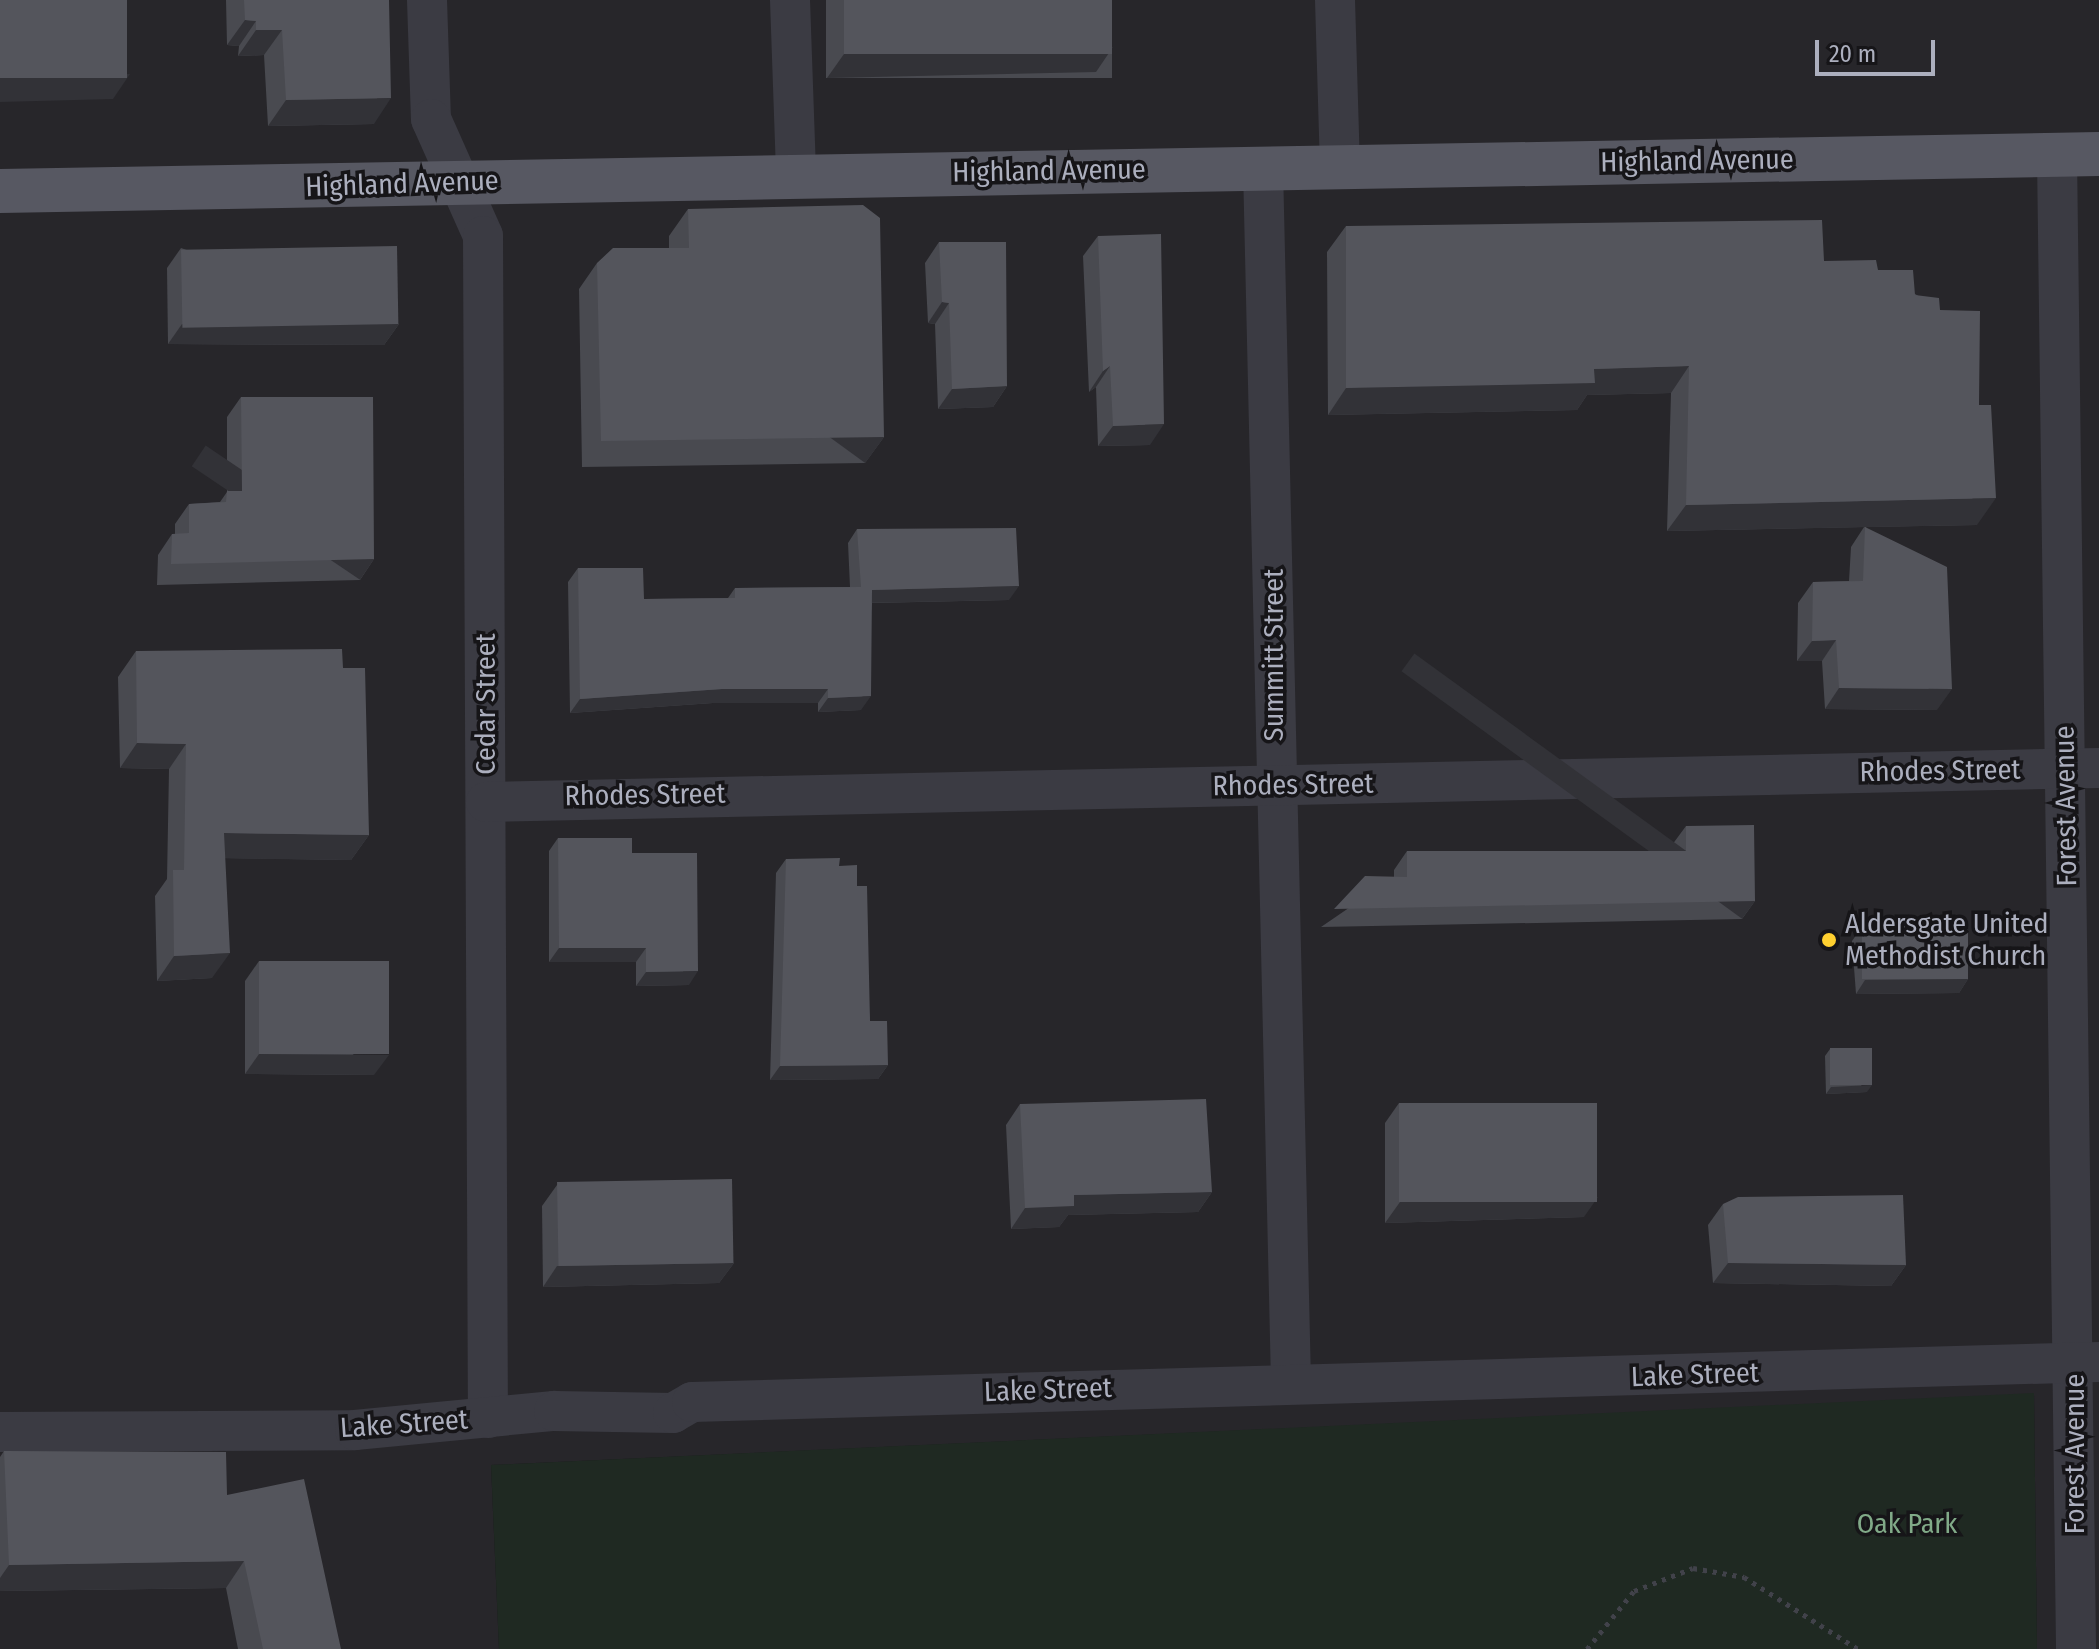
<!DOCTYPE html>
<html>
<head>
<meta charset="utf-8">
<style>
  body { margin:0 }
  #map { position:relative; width:2099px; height:1649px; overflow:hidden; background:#1b1a1d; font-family:"Fira Sans Condensed",sans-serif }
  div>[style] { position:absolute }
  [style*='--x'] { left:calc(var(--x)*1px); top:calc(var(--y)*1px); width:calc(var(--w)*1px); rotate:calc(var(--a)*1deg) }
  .built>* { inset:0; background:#27262a }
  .green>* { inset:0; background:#1f2922 }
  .path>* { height:5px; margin-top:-2.5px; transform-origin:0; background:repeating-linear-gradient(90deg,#41424a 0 4px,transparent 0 10px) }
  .minor>* { height:40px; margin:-20px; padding:0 20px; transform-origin:20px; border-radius:20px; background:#3b3b43 }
  .major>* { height:44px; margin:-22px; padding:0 22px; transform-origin:22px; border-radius:22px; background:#575862 }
  .wall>* { inset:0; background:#494a50; transform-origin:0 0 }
  .shaded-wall>* { inset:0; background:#323237; transform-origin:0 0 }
  .building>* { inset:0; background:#54555c; transform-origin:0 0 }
  .dots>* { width:22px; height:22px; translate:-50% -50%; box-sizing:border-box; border:4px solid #161518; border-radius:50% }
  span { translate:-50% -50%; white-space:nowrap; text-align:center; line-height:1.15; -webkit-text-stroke:7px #161518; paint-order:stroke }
  .street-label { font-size:28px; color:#acafbe }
  .poi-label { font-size:28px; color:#acafbe }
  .left { translate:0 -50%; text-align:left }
  .park-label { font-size:28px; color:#81aa88 }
  .scale { position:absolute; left:1815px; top:40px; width:120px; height:36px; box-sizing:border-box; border:4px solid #acafbe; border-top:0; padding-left:10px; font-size:24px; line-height:28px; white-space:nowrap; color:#acafbe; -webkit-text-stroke:6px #161518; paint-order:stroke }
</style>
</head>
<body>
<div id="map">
  <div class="built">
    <div style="clip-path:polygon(0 0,2099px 0,2099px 1649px,2037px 1649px,2034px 1394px,491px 1465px,499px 1649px,0 1649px)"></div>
  </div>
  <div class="green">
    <div style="clip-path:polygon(2034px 1393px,2037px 1649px,499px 1649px,491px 1465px)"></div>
  </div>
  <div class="path">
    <div style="--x:1587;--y:1649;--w:75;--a:-51"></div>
    <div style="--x:1634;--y:1591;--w:63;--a:-21.3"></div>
    <div style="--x:1693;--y:1568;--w:52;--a:10"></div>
    <div style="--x:1744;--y:1577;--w:135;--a:32.3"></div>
  </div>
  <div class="minor">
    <div style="--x:427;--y:0;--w:119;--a:88.1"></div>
    <div style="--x:431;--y:119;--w:128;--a:66"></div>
    <div style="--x:483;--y:236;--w:1182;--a:89.76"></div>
    <div style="--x:790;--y:0;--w:175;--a:88"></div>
    <div style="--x:1335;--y:0;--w:166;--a:88.3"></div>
    <div style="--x:2057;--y:155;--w:1494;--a:89.27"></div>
    <div style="--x:1263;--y:167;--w:1216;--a:88.68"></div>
    <div style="--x:486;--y:802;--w:1613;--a:-1.21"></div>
    <div style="--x:0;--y:1432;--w:355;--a:-0.3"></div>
    <div style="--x:355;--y:1430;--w:200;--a:-5.5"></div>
    <div style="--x:554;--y:1411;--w:119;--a:1"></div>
    <div style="--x:673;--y:1413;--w:22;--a:-30"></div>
    <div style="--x:692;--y:1402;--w:1408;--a:-1.63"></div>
  </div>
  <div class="major">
    <div style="--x:0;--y:191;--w:2099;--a:-1.01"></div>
  </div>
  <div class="wall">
    <div style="clip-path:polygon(226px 0,389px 0,374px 124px,268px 126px,264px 55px,238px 56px,239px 46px,227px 45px)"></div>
    <div style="left:826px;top:0;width:286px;height:78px"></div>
    <div style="clip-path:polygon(688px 209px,884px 437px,865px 463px,582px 467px,579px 289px,597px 263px,669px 248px,669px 236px)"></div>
    <div style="clip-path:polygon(1346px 226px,1824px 261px,1878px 270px,1940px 310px,1977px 525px,1866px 527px,1937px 710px,1825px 709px,1822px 661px,1797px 661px,1798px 603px,1813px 582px,1849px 581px,1851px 547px,1864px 527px,1667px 531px,1671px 393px,1587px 395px,1577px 410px,1328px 415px,1327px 252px)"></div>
    <div style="clip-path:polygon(1098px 236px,1150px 445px,1098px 446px,1096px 387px,1089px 392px,1083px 256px)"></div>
    <div style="clip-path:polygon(939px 242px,1007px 386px,993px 407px,938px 409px,935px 324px,928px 323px,925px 263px)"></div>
    <div style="clip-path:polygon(181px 248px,399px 324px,384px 345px,168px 344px,167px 268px)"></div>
    <div style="clip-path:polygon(241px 397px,374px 559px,360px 580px,157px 585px,158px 555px,172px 534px,175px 534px,175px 524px,189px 504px,220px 502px,227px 492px,227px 417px)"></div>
    <div style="clip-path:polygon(857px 529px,1009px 600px,872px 603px,861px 710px,818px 712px,818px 703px,713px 703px,570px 713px,568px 582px,578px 568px,644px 599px,728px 598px,735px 588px,850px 587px,848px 543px)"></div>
    <div style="clip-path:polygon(136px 651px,343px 668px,369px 835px,351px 860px,225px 858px,212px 978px,157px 981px,155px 896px,167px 879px,169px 769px,120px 768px,118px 677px)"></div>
    <div style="clip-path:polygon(1686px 826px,1755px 901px,1742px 919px,1321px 927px,1394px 877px,1394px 870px,1407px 851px,1673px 851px,1672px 845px)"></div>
    <div style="clip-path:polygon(558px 838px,632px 853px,689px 985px,636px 986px,636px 962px,549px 962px,549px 851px)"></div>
    <div style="clip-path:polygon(786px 859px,839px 866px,857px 886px,870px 1021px,888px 1065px,878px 1079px,770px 1080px,776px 873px)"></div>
    <div style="clip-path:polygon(1862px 927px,1968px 979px,1959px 993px,1856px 994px,1852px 941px)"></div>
    <div style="clip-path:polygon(259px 961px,374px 1075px,245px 1074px,245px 981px)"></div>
    <div style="clip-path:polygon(1830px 1049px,1867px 1092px,1826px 1094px,1825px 1056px)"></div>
    <div style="clip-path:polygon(1399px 1103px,1584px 1217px,1385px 1223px,1385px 1123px)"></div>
    <div style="clip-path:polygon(1020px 1104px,1212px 1192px,1198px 1212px,1068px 1215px,1059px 1227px,1011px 1229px,1006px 1125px)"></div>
    <div style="clip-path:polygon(557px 1185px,734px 1263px,719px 1283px,543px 1287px,542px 1206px)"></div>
    <div style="clip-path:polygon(1723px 1204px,1906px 1265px,1891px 1286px,1713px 1283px,1708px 1225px)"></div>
    <div style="clip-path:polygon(4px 1451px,227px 1495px,341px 1649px,238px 1649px,226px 1588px,0 1591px,0 1457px)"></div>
  </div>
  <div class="shaded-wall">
    <div style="clip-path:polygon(245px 20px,256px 21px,239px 46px,227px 45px)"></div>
    <div style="clip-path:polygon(256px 30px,282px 30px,264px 55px,238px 56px)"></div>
    <div style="clip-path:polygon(1113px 47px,1096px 72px,827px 78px,844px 54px)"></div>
    <div style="clip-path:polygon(130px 74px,113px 99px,0 102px,0 78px)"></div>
    <div style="clip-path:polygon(391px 98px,374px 124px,268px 126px,286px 100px)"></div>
    <div style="clip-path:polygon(942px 302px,949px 303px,935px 324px,928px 323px)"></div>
    <div style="clip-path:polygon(182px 324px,399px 324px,384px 345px,168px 344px)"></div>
    <div style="clip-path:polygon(1110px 366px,1096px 387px,1089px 392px,1103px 371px)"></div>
    <div style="clip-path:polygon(1689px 366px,1671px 393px,1587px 395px,1577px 410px,1328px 415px,1346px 388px,1594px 369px)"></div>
    <div style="clip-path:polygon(1007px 386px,993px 407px,938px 409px,952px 389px)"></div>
    <div style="clip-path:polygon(1164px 424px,1150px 445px,1098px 446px,1113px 426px)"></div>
    <div style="left:884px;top:437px;width:32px;height:283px;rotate:126deg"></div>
    <div style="clip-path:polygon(1996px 498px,1977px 525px,1667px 531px,1686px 505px)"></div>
    <div style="left:374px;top:559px;width:25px;height:203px;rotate:124deg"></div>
    <div style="clip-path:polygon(1019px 586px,1009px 600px,863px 603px,872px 590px)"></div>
    <div style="clip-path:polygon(1836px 640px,1822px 661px,1797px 661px,1812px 641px)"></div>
    <div style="clip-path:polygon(1839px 688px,1952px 689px,1937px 710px,1825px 709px)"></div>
    <div style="clip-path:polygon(722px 689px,828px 689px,818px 703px,713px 703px,570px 713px,580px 699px)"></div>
    <div style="clip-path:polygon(871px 696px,861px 710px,818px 712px,828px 698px)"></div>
    <div style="clip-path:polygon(137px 743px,186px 744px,169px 769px,120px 768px)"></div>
    <div style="clip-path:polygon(224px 833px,369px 835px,351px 860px,206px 858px)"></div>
    <div style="left:1755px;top:901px;width:22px;height:421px;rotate:126deg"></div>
    <div style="clip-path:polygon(559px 948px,646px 948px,636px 962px,549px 962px)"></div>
    <div style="clip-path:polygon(230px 953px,212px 978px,157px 981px,174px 956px)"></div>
    <div style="clip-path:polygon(698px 971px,689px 985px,636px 986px,646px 972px)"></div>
    <div style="clip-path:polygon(1968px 979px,1959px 993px,1856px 994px,1865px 980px)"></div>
    <div style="clip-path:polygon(259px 1054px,389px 1055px,374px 1075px,245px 1074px)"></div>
    <div style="clip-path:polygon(888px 1065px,878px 1079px,770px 1080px,780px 1066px)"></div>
    <div style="clip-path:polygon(1872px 1085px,1867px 1092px,1826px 1094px,1831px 1087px)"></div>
    <div style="clip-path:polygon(1212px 1192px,1198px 1212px,1068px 1215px,1059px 1227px,1011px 1229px,1025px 1208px,1074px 1195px)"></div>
    <div style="clip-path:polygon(1598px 1197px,1584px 1217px,1385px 1223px,1400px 1202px)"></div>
    <div style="clip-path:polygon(734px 1263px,719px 1283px,543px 1287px,557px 1266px)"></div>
    <div style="clip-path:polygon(1728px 1263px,1906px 1265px,1891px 1286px,1713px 1283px)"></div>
    <div style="clip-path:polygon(244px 1561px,226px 1588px,0 1591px,0 1578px,9px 1565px)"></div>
  </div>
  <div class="building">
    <div style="left:0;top:0;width:127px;height:78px"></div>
    <div style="clip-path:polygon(244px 0,389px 0,391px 98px,286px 100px,282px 30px,256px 30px,256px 21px,245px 20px)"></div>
    <div style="left:844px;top:0;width:268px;height:54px"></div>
    <div style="clip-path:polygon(863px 205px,880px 218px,884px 437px,601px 441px,597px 263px,613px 248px,689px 248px,688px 209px)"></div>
    <div style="clip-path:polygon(1822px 220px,1824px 261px,1876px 260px,1878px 270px,1913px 270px,1915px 295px,1939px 298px,1940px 310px,1980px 311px,1979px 405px,1991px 405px,1996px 498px,1686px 505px,1689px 366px,1594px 369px,1595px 383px,1346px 388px,1346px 226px)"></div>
    <div style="clip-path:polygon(1161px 234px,1164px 424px,1113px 426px,1110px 366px,1103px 371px,1098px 236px)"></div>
    <div style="clip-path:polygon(939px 242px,1006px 242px,1007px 386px,952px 389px,949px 303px,942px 302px)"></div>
    <div style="left:397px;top:246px;width:78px;height:216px;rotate:89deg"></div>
    <div style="clip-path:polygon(241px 397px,373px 397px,374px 559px,171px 564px,172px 534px,189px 533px,189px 504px,226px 502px,227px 491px,242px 491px)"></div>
    <div style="clip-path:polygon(1865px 527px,1947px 567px,1952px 689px,1839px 688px,1836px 640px,1812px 641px,1813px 582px,1863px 581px)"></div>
    <div style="clip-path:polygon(1016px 528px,1019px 586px,872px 590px,871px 696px,828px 698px,828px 689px,722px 689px,580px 699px,578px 568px,643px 568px,644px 599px,735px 598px,735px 588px,861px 587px,857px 529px)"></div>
    <div style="clip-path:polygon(342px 649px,343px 668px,365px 668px,369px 835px,224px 833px,230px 953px,174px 956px,173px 870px,184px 870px,186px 744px,137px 743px,136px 651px)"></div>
    <div style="clip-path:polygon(1754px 825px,1755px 901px,1334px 909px,1365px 876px,1407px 877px,1407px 851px,1686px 851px,1686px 826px)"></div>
    <div style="clip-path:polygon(558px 838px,632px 838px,632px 853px,697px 853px,698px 971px,646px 972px,646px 948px,559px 948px)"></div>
    <div style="clip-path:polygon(840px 858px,839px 866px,857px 865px,857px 886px,867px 886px,870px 1021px,887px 1021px,888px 1065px,780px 1066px,786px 859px)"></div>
    <div style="left:1968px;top:923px;width:56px;height:106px;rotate:90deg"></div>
    <div style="left:259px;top:961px;width:130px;height:93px"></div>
    <div style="left:1872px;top:1048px;width:37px;height:42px;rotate:90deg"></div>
    <div style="clip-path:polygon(1206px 1099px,1212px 1192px,1074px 1195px,1074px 1206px,1025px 1208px,1020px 1104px)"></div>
    <div style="left:1399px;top:1103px;width:198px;height:99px"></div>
    <div style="left:732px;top:1179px;width:84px;height:175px;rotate:89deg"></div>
    <div style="clip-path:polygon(1903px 1195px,1906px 1265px,1728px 1263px,1723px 1204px,1738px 1197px)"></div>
    <div style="clip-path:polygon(4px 1451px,226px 1452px,227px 1495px,304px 1479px,341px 1649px,263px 1649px,244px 1561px,9px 1565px)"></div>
  </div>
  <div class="dots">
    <div style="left:1829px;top:940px;background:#ffd030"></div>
  </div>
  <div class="street-label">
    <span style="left:1697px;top:161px;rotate:-1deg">Highland Avenue</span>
    <span style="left:1049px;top:171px;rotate:-1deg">Highland Avenue</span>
    <span style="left:402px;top:184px;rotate:-2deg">Highland Avenue</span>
    <span style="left:1274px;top:655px;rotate:-90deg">Summitt Street</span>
    <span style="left:486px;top:704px;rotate:-90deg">Cedar Street</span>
    <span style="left:1940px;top:771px;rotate:-1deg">Rhodes Street</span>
    <span style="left:1293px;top:785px;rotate:-1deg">Rhodes Street</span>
    <span style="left:645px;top:795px;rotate:-1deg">Rhodes Street</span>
    <span style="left:2066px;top:806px;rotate:-91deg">Forest Avenue</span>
    <span style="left:1695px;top:1375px;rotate:-2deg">Lake Street</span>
    <span style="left:1048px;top:1390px;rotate:-2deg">Lake Street</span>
    <span style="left:404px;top:1424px;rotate:-4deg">Lake Street</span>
    <span style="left:2075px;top:1454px;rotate:-90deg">Forest Avenue</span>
  </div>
  <div class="poi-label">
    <span class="left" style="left:1845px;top:940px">Aldersgate United<br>Methodist Church</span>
  </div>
  <div class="park-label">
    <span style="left:1907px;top:1524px">Oak Park</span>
  </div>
  <div class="scale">20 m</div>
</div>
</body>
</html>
